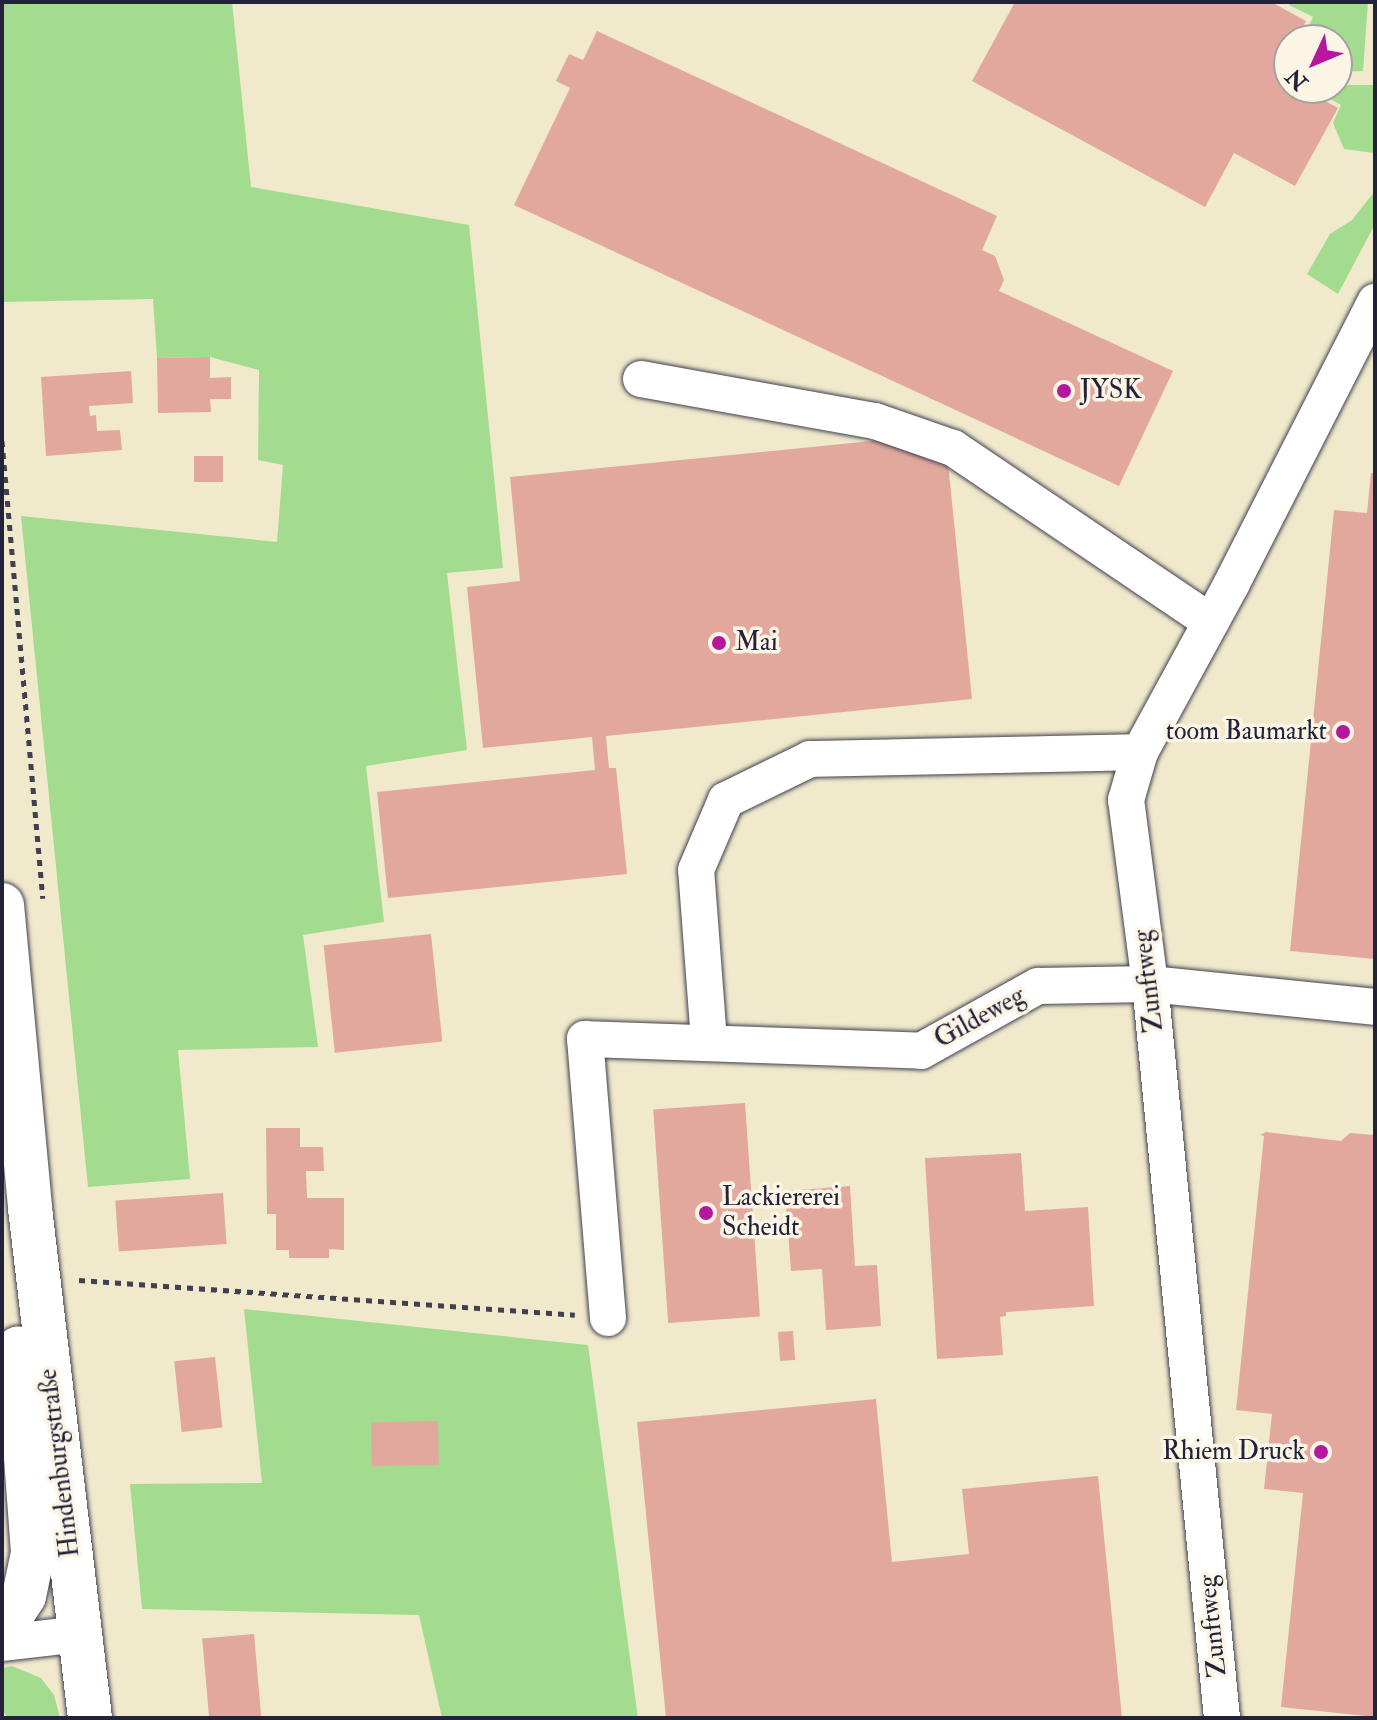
<!DOCTYPE html>
<html>
<head>
<meta charset="utf-8">
<style>
  body { margin:0 }
  #map { position:relative; width:1377px; height:1720px; overflow:hidden; background:#f0e9cc; font-family:"IM FELL Double Pica",serif }
  div>[style] { position:absolute }
  [style*='--x'] { left:calc(var(--x)*1px); top:calc(var(--y)*1px); width:calc(var(--w)*1px); rotate:calc(var(--a)*1deg) }
  .green>* { inset:0; background:#a3dc8e }
  .building>* { inset:0; background:#e2a89e; transform-origin:0 0 }
  .path>* { height:5px; margin-top:-2.5px; transform-origin:0; background:repeating-linear-gradient(90deg,#414051 0 6px,transparent 0 12px) }
  .roads { filter:drop-shadow(0 0 2px #414051) drop-shadow(0 0 2px #414051) }
  .minor>* { height:36px; margin:-18px; padding:0 18px; transform-origin:18px; border-radius:18px; background:#fff }
  .major>* { height:44px; margin:-22px; padding:0 22px; transform-origin:22px; border-radius:22px; background:#fff }
  .dots>* { width:22px; height:22px; translate:-50% -50%; box-sizing:border-box; border:4px solid #fcf5e5; border-radius:50% }
  span { translate:-50% -50%; white-space:nowrap; text-align:center; line-height:1.15; -webkit-text-stroke:7px #fcf5e5; paint-order:stroke }
  .poi-label { font-size:26px; color:#22223b }
  .left { translate:0 -50%; text-align:left }
  .right { translate:-100% -50%; text-align:right }
  .street-label { font-size:26px; color:#22223b }
  .frame { position:absolute; inset:0; border:4px solid #22223b; pointer-events:none }
  .north { position:absolute; left:1273px; top:24px; width:80px; height:80px; box-sizing:border-box; background:#fcf5e5; border:2px solid #a5a1a1; border-radius:50%; rotate:226deg; font-size:22px; font-weight:700; line-height:32px; text-align:center; color:#22223b }
  .north::after { content:''; display:block; margin:auto; width:28px; height:36px; background:#b5179e; clip-path:polygon(50% 0,100% 100%,50% 72%,0 100%) }
</style>
</head>
<body>
<div id="map">
  <div class="green">
    <div style="clip-path:polygon(2px 2px,232px 2px,251px 187px,469px 225px,503px 568px,447px 573px,467px 750px,366px 766px,384px 922px,303px 935px,318px 1047px,178px 1050px,190px 1179px,88px 1187px,21px 516px,277px 542px,283px 465px,258px 460px,259px 370px,210px 357px,157px 358px,153px 299px,2px 302px)"></div>
    <div style="clip-path:polygon(1291px 2px,1368px 2px,1363px 71px,1337px 72px,1337px 40px,1302px 40px,1313px 17px,1289px 5px)"></div>
    <div style="clip-path:polygon(1337px 85px,1375px 85px,1374px 153px,1344px 149px,1333px 123px,1341px 105px,1310px 88px,1337px 88px)"></div>
    <div style="clip-path:polygon(1375px 191px,1375px 224px,1338px 294px,1307px 274px,1330px 234px,1352px 220px)"></div>
    <div style="clip-path:polygon(244px 1309px,588px 1345px,638px 1718px,442px 1718px,419px 1615px,142px 1609px,130px 1484px,262px 1483px)"></div>
    <div style="clip-path:polygon(12px 1666px,41px 1678px,54px 1695px,60px 1718px,7px 1718px,2px 1708px,2px 1668px)"></div>
  </div>
  <div class="building">
    <div style="clip-path:polygon(1015px 2px,1271px 2px,1306px 21px,1296px 40px,1289px 40px,1289px 52px,1277px 74px,1289px 81px,1289px 88px,1302px 88px,1338px 108px,1295px 186px,1234px 153px,1205px 207px,972px 81px)"></div>
    <div style="clip-path:polygon(597px 31px,997px 216px,982px 250px,995px 256px,1004px 280px,999px 291px,1173px 371px,1119px 486px,514px 205px,570px 88px,556px 81px,569px 54px,583px 60px)"></div>
    <div style="clip-path:polygon(210px 357px,210px 378px,231px 377px,231px 399px,210px 399px,211px 412px,158px 413px,157px 358px)"></div>
    <div style="clip-path:polygon(131px 371px,133px 403px,89px 406px,90px 416px,96px 415px,97px 431px,120px 430px,122px 450px,46px 456px,41px 377px)"></div>
    <div style="clip-path:polygon(892px 439px,948px 463px,972px 699px,606px 736px,609px 768px,616px 768px,627px 874px,388px 898px,377px 792px,595px 770px,592px 737px,483px 748px,467px 587px,520px 581px,510px 477px)"></div>
    <div style="left:194px;top:456px;width:29px;height:26px"></div>
    <div style="clip-path:polygon(1371px 473px,1375px 473px,1375px 959px,1290px 951px,1334px 510px,1367px 513px)"></div>
    <div style="left:431px;top:934px;width:108px;height:108px;rotate:84deg"></div>
    <div style="left:745px;top:1103px;width:214px;height:92px;rotate:86deg"></div>
    <div style="clip-path:polygon(266px 1128px,300px 1128px,300px 1147px,323px 1147px,324px 1171px,306px 1171px,307px 1198px,344px 1198px,344px 1250px,329px 1249px,329px 1258px,289px 1258px,289px 1250px,276px 1250px,276px 1214px,267px 1214px)"></div>
    <div style="clip-path:polygon(1266px 1132px,1341px 1141px,1350px 1133px,1375px 1135px,1375px 1717px,1281px 1707px,1303px 1493px,1264px 1489px,1272px 1414px,1236px 1410px,1264px 1136px,1260px 1135px)"></div>
    <div style="clip-path:polygon(1021px 1153px,1025px 1211px,1088px 1207px,1094px 1306px,1006px 1312px,1006px 1316px,1000px 1317px,1003px 1355px,937px 1359px,925px 1158px)"></div>
    <div style="clip-path:polygon(850px 1186px,855px 1266px,877px 1265px,881px 1326px,826px 1330px,822px 1269px,791px 1271px,785px 1191px)"></div>
    <div style="left:223px;top:1193px;width:51px;height:108px;rotate:86deg"></div>
    <div style="left:793px;top:1331px;width:29px;height:15px;rotate:86deg"></div>
    <div style="left:215px;top:1357px;width:71px;height:41px;rotate:84deg"></div>
    <div style="clip-path:polygon(876px 1399px,892px 1562px,969px 1554px,962px 1489px,1098px 1476px,1122px 1718px,666px 1718px,637px 1422px)"></div>
    <div style="left:438px;top:1421px;width:44px;height:67px;rotate:89deg"></div>
    <div style="left:254px;top:1634px;width:84px;height:52px;rotate:85deg"></div>
  </div>
  <div class="path">
    <div style="--x:2;--y:441;--w:459;--a:84.9"></div>
    <div style="--x:79;--y:1280;--w:497;--a:4"></div>
  </div>
  <div class="roads">
    <div class="minor">
      <div style="--x:641;--y:379;--w:238;--a:10.2"></div>
      <div style="--x:875;--y:421;--w:83;--a:19.1"></div>
      <div style="--x:953;--y:448;--w:311;--a:34"></div>
      <div style="--x:709;--y:1041;--w:171;--a:-94.3"></div>
      <div style="--x:696;--y:870;--w:76;--a:-66.8"></div>
      <div style="--x:726;--y:800;--w:93;--a:-26"></div>
      <div style="--x:810;--y:759;--w:330;--a:-1.2"></div>
      <div style="--x:608;--y:1318;--w:280;--a:-94.7"></div>
      <div style="--x:585;--y:1039;--w:336;--a:2"></div>
      <div style="--x:921;--y:1051;--w:134;--a:-29.1"></div>
      <div style="--x:1038;--y:986;--w:112;--a:-1"></div>
      <div style="--x:1150;--y:984;--w:226;--a:5.8"></div>
      <div style="--x:2;--y:1643;--w:80;--a:-6.5"></div>
      <div style="--x:1222;--y:1718;--w:738;--a:-95.6"></div>
      <div style="--x:1150;--y:984;--w:186;--a:-97.4"></div>
      <div style="--x:1126;--y:800;--w:50;--a:-73.7"></div>
      <div style="--x:1140;--y:752;--w:190;--a:-61.4"></div>
      <div style="--x:1231;--y:585;--w:318;--a:-63"></div>
    </div>
    <div class="major">
      <div style="--x:2;--y:905;--w:304;--a:84.7"></div>
      <div style="--x:30;--y:1208;--w:514;--a:83.29"></div>
      <div style="--x:2;--y:1630;--w:40;--a:-57.1"></div>
      <div style="--x:24;--y:1596;--w:44;--a:-78.2"></div>
      <div style="--x:33;--y:1553;--w:205;--a:-94.2"></div>
    </div>
  </div>
  <div class="dots">
    <div style="left:1064px;top:391px;background:#b5179e"></div>
    <div style="left:719px;top:643px;background:#b5179e"></div>
    <div style="left:1343px;top:732px;background:#b5179e"></div>
    <div style="left:706px;top:1213px;background:#b5179e"></div>
    <div style="left:1321px;top:1452px;background:#b5179e"></div>
  </div>
  <div class="poi-label">
    <span class="left" style="left:1080px;top:391px">JYSK</span>
    <span class="left" style="left:735px;top:643px">Mai</span>
    <span class="right" style="left:1327px;top:732px">toom Baumarkt</span>
    <span class="left" style="left:722px;top:1213px">Lackiererei<br>Scheidt</span>
    <span class="right" style="left:1305px;top:1452px">Rhiem Druck</span>
  </div>
  <div class="street-label">
    <span style="left:1149px;top:981px;rotate:-97deg">Zunftweg</span>
    <span style="left:980px;top:1018px;rotate:-29deg">Gildeweg</span>
    <span style="left:60px;top:1463px;rotate:-97deg">Hindenburgstraße</span>
    <span style="left:1213px;top:1626px;rotate:-96deg">Zunftweg</span>
  </div>
  <div class="frame"></div>
  <div class="north">N</div>
</div>
</body>
</html>
